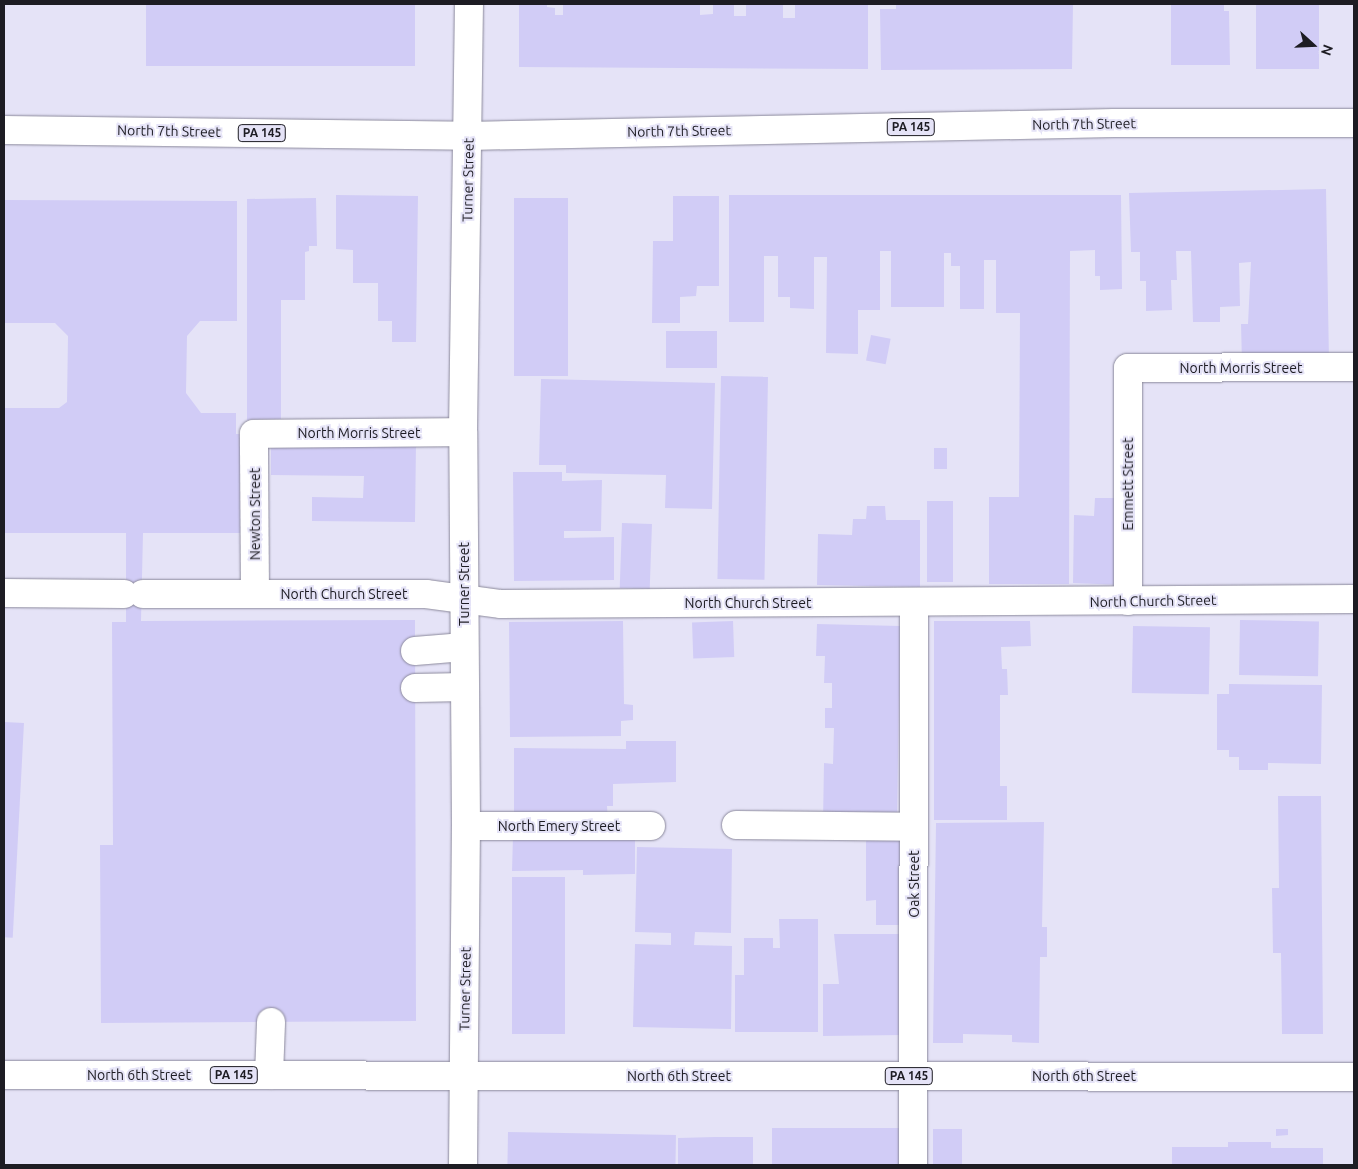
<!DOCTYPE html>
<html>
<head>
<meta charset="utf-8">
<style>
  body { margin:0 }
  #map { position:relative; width:1358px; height:1169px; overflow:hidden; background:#e5e3f7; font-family:Ubuntu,sans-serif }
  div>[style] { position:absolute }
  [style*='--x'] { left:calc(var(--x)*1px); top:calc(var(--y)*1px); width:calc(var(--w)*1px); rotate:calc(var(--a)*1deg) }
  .building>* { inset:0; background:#d1ccf6; transform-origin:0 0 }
  .roads { filter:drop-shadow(0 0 1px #8b899b) drop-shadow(0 0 1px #8b899b) }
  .minor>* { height:28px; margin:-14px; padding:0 14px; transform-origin:14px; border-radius:14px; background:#fff }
  .major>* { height:28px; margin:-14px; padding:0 14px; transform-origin:14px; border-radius:14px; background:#fff }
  span { translate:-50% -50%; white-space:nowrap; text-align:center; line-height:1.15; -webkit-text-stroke:4px #e5e3f7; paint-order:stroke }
  .shield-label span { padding:1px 4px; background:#e5e3f7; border:1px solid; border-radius:4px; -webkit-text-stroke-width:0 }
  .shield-label { font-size:12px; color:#1d1c23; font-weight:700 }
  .street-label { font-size:14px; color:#1d1c23 }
  .frame { position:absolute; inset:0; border:5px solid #1d1c23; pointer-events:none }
  .north { position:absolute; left:1288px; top:20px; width:50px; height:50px; -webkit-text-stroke:4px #e5e3f7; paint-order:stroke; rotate:110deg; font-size:14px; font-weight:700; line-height:20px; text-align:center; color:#1d1c23 }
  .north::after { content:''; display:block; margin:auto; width:18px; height:22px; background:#1d1c23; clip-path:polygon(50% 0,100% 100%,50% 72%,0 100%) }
</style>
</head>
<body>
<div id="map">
  <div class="building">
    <div style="left:146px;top:4px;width:269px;height:62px"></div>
    <div style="clip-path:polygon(519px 4px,547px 4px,547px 7px,555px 8px,555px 15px,563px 15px,563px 4px,700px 4px,700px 15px,713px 14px,713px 4px,734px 4px,734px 16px,746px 16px,746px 4px,783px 4px,783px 18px,795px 18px,795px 4px,868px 4px,868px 69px,519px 67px)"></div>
    <div style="clip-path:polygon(896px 4px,1073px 4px,1072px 69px,881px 70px,880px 9px,896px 9px)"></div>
    <div style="clip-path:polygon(1171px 4px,1224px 4px,1224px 11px,1229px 11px,1230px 65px,1171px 65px)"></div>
    <div style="left:1256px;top:4px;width:63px;height:65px"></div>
    <div style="clip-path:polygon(1326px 189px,1329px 361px,1242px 363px,1241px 324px,1248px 324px,1251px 262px,1239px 263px,1240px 306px,1220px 307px,1220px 322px,1193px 322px,1191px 251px,1176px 251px,1177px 280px,1171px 280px,1172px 310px,1146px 311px,1146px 281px,1140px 281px,1140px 252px,1131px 252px,1129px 193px)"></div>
    <div style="clip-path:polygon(336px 195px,418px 196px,416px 342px,392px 342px,392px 321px,378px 321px,378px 283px,353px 283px,353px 250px,336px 249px)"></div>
    <div style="clip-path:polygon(729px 195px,1121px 195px,1122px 289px,1100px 290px,1100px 276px,1095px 276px,1095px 250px,1070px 251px,1069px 584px,989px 584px,989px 497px,1019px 497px,1020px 313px,996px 313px,996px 260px,984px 260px,984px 309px,960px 309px,960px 266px,951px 266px,951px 253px,944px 253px,944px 307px,891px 307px,891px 251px,880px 251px,880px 310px,858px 310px,858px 354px,826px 353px,827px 257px,814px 257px,814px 309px,790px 308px,790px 297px,778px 297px,778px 256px,764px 256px,764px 322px,729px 322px)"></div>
    <div style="clip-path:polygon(673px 196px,719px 196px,719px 286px,697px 286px,696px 296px,680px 297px,680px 323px,652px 323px,653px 241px,673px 241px)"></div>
    <div style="clip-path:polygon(316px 198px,317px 246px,309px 246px,309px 251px,305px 252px,305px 300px,281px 300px,281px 419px,247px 420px,247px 199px)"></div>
    <div style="left:514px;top:198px;width:54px;height:178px"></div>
    <div style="clip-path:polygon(4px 200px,237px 201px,237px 321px,200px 321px,187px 336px,186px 393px,201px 413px,236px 413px,236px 434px,245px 434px,244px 533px,143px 533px,141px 621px,415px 620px,416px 1021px,101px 1023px,100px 845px,113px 845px,112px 622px,126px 622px,126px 533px,4px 533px,4px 408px,59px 408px,67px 402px,68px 336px,55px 323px,4px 323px)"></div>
    <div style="left:717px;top:331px;width:37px;height:51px;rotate:90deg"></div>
    <div style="left:871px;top:335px;width:20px;height:26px;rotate:11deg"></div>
    <div style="left:721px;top:376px;width:47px;height:203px;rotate:1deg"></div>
    <div style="clip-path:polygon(541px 379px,715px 383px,712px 509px,665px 508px,666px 475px,566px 473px,566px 465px,539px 465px)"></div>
    <div style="clip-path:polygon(271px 443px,416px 444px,415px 522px,312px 521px,312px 497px,363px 498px,364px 476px,271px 475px)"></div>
    <div style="left:934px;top:448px;width:13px;height:21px"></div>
    <div style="clip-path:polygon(513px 472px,562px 472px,562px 481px,602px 480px,601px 531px,564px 531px,564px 538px,614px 537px,614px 580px,514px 581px)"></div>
    <div style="clip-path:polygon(1095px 498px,1123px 498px,1122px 585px,1073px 583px,1074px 515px,1094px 516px)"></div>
    <div style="left:927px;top:501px;width:26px;height:81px"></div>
    <div style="clip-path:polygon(867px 506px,885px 506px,886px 520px,920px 520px,920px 587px,817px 585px,818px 534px,852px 535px,853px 519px,866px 519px)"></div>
    <div style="left:622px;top:523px;width:30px;height:65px;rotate:2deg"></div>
    <div style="left:1240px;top:620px;width:79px;height:55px;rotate:1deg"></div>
    <div style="clip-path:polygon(623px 621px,624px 704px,633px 705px,633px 720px,621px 721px,621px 736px,510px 737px,509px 622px)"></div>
    <div style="left:733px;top:621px;width:36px;height:41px;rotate:88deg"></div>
    <div style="clip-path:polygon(934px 621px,1030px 621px,1031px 646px,1001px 647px,1002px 669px,1007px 669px,1008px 695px,1000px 695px,1000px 786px,1007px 786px,1007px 820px,934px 820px)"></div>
    <div style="clip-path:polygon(817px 624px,900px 626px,897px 822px,823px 821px,824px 763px,833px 764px,834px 728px,825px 728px,825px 708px,832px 708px,832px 683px,824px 683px,825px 656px,816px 656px)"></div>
    <div style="left:1133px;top:626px;width:77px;height:67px;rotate:1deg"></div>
    <div style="clip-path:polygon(1229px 684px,1322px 685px,1321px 764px,1268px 763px,1268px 770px,1239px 770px,1239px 757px,1229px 757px,1229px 750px,1217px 750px,1217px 694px,1229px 694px)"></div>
    <div style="left:4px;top:722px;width:20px;height:215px;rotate:3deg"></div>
    <div style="clip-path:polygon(626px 741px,676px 741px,676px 782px,613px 784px,613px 806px,607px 806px,608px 823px,514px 815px,514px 748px,626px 749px)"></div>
    <div style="clip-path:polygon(1278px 796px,1321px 796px,1323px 1034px,1282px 1034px,1281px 953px,1273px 953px,1272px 888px,1279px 888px)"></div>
    <div style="clip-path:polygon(1044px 822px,1042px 927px,1047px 927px,1047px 957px,1040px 957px,1039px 1043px,1012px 1042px,1012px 1035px,963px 1034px,963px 1043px,933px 1043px,936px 823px)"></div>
    <div style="clip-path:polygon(635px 834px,635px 874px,583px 875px,583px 870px,512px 871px,513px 836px)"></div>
    <div style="clip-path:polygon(866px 836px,901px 836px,901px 925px,876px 925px,876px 900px,866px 901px)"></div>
    <div style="clip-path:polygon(637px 847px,732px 849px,731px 933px,695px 932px,694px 945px,732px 946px,731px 1029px,633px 1027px,635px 944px,671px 945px,671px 933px,635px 932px)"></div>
    <div style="left:512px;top:877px;width:53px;height:157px"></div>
    <div style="clip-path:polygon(779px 919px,818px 919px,818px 1032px,735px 1032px,735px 975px,744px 975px,744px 938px,773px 938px,773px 948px,780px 948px)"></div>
    <div style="clip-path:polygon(834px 934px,901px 934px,902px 1035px,823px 1036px,823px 984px,839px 984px)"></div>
    <div style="left:772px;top:1128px;width:129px;height:37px"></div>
    <div style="left:933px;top:1129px;width:29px;height:36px"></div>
    <div style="clip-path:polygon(1276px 1129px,1288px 1129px,1288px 1135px,1276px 1136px)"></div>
    <div style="left:508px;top:1132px;width:168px;height:33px;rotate:1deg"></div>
    <div style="clip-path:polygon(715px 1137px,753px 1137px,753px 1165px,678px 1165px,678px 1138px)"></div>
    <div style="clip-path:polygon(1228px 1142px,1271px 1142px,1271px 1148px,1323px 1148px,1323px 1165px,1172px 1165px,1172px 1147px,1228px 1147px)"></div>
  </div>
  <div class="roads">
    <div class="minor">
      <div style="--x:4;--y:593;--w:120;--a:0.5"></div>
      <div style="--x:143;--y:594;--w:283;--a:0"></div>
      <div style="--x:426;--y:594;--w:76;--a:7.6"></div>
      <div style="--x:501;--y:604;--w:853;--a:-0.34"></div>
      <div style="--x:255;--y:594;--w:160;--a:-90.4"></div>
      <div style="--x:254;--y:434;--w:209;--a:-0.5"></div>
      <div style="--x:1128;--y:601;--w:233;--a:-90"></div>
      <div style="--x:1128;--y:368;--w:226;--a:-0.3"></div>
      <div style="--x:415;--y:651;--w:49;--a:-4.7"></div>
      <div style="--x:415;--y:688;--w:50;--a:-1.1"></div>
      <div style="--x:736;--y:825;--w:178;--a:0.6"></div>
      <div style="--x:466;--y:826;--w:185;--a:0"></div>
      <div style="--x:269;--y:1075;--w:53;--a:-87.8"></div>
      <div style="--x:463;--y:1165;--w:339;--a:-89.5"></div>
      <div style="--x:466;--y:826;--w:394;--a:-90.4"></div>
      <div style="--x:463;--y:432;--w:428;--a:-89.2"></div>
      <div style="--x:913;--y:1165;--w:563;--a:-89.9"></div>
    </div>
    <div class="major">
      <div style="--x:4;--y:130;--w:464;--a:0.7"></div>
      <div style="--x:468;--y:136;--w:646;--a:-1.15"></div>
      <div style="--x:1114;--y:123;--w:240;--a:0"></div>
      <div style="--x:4;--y:1075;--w:1350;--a:0.08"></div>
    </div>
  </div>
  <div class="shield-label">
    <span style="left:911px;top:127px">PA 145</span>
    <span style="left:262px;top:133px">PA 145</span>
    <span style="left:234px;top:1075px">PA 145</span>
    <span style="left:909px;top:1076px">PA 145</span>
  </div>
  <div class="street-label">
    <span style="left:1084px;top:124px;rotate:-1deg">North 7th Street</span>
    <span style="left:169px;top:131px;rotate:1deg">North 7th Street</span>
    <span style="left:679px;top:131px;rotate:-1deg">North 7th Street</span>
    <span style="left:468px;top:180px;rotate:-89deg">Turner Street</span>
    <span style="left:1241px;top:368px">North Morris Street</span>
    <span style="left:359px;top:433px">North Morris Street</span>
    <span style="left:1128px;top:484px;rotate:-90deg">Emmett Street</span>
    <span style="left:255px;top:514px;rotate:-90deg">Newton Street</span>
    <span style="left:464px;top:584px;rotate:-90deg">Turner Street</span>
    <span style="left:344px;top:594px">North Church Street</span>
    <span style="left:1153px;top:601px;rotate:-1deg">North Church Street</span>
    <span style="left:748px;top:603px">North Church Street</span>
    <span style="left:559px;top:826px">North Emery Street</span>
    <span style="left:914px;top:884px;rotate:-90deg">Oak Street</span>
    <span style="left:465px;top:989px;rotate:-89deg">Turner Street</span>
    <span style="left:139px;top:1075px">North 6th Street</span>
    <span style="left:679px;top:1076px">North 6th Street</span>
    <span style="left:1084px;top:1076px">North 6th Street</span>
  </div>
  <div class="frame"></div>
  <div class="north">N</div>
</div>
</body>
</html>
